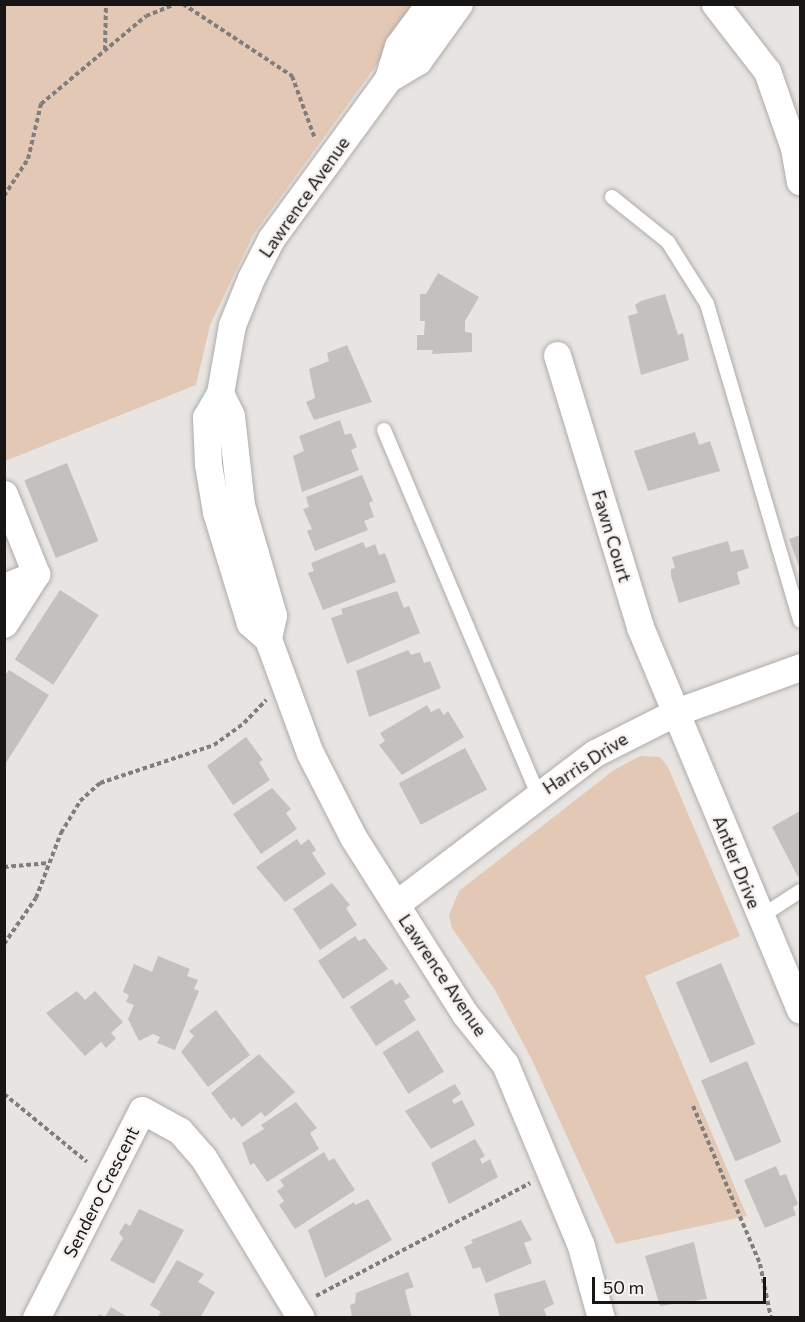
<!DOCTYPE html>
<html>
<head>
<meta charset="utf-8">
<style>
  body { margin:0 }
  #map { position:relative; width:805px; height:1322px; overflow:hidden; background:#e7e4e1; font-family:Commissioner,sans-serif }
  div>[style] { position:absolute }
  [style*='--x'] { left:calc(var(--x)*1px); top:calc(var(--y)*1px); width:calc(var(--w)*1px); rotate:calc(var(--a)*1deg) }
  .green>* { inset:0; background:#e3c8b6 }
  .building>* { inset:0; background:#c4c0be; transform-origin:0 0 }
  .path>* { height:4px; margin-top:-2px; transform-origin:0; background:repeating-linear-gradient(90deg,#807e7c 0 4.5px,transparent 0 7.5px) }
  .roads { filter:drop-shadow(0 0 2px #afaba9) drop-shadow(0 0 2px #afaba9) }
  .lane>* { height:14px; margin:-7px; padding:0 7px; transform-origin:7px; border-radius:7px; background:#fff }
  .street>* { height:27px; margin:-13.5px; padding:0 13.5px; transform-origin:13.5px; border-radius:13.5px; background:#fff }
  span { translate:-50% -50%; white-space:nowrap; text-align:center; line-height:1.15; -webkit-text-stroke:4.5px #f5f1ee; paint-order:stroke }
  .street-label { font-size:18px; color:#171615 }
  .frame { position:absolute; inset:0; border:6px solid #171615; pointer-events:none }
  .scale { position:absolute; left:592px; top:1277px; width:174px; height:27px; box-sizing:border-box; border:3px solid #171615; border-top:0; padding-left:8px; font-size:18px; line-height:21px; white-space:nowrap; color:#171615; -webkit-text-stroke:4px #f5f1ee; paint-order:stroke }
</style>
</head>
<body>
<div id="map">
  <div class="green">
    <div style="clip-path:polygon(5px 5px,420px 5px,253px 235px,210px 325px,196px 385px,5px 461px)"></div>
    <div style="clip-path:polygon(640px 756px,660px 757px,668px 767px,740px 936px,645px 976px,747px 1216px,616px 1244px,533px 1062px,495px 990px,452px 928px,449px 915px,459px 891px,614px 770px)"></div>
  </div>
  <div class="building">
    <div style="clip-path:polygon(438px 273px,479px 297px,465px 321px,465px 332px,472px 333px,472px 352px,432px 354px,433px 350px,417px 350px,417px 335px,424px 335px,425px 321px,420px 321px,420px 294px,426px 294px)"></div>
    <div style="clip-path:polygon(665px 294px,678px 335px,683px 333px,689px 360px,641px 375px,628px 316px,638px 313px,635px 305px,641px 301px)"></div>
    <div style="clip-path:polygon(347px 345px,372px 402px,314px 420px,306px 402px,315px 398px,309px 369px,329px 361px,327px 353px)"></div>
    <div style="clip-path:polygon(340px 420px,345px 435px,351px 433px,357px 447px,351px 450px,359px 470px,302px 492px,293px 456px,304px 451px,299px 436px)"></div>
    <div style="clip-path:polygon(695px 432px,699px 445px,710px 441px,720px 471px,648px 491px,634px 451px)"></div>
    <div style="left:67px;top:463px;width:84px;height:46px;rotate:68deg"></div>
    <div style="clip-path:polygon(362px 475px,373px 501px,369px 503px,374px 517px,364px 521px,368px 530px,315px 551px,307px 531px,312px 529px,303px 509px,309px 507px,306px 497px)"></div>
    <div style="clip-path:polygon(800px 535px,800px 569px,789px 539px)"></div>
    <div style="clip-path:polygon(728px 541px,731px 552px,743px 549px,749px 568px,737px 572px,740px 584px,679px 603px,671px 576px,671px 569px,675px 568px,672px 557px)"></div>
    <div style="clip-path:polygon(363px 542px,366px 548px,375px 544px,379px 555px,385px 553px,396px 582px,323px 610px,308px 573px,314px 571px,311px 563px)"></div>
    <div style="left:60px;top:590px;width:46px;height:83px;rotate:33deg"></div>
    <div style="clip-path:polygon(397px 591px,404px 608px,409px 606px,420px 633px,347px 664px,331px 618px,343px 614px,341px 609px)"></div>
    <div style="clip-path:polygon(408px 650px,411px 655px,420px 652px,424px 663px,430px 661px,441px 688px,369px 717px,356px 671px)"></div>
    <div style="clip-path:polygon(9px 670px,49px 695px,4px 766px,4px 677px)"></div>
    <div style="clip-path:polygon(427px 705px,431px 712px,439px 708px,444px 715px,448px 711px,464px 737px,402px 775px,379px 745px,385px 741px,380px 733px)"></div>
    <div style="clip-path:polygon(246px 737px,263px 760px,259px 762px,270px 780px,233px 805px,207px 766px)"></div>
    <div style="left:465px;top:748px;width:47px;height:75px;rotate:62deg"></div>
    <div style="clip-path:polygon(272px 788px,291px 809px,286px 813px,297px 829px,261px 854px,233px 814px)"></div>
    <div style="clip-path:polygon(800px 811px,800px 876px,798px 877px,772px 827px)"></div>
    <div style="clip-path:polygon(297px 839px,301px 845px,309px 839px,316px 850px,312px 853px,326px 874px,285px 902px,256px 867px)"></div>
    <div style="clip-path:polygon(332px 883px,350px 905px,346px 908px,357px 925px,320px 950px,293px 909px)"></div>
    <div style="clip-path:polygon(355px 936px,359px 941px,365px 938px,388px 969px,343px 999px,318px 961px)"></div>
    <div style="clip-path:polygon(158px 956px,190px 969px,187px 976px,198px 980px,194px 989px,199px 991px,175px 1050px,157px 1043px,160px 1037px,153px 1034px,139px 1041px,128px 1019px,134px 1005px,126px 1002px,129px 995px,123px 992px,134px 964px,152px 972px)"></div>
    <div style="left:721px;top:963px;width:88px;height:49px;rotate:67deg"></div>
    <div style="clip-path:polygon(392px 979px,396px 985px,400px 982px,410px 997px,404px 1001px,416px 1020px,376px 1046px,350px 1007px)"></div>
    <div style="clip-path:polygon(77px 991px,85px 1000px,95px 991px,123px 1022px,111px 1033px,116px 1038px,106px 1048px,101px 1042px,85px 1056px,46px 1013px)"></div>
    <div style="clip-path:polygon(216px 1010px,250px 1055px,208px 1087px,181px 1052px,194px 1036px,189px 1031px)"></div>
    <div style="left:418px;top:1030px;width:49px;height:42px;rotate:58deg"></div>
    <div style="clip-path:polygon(259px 1054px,295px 1092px,265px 1117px,261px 1112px,242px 1127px,234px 1117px,231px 1120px,211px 1093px)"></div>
    <div style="left:747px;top:1061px;width:88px;height:50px;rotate:67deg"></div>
    <div style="clip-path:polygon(455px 1084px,461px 1094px,452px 1100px,454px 1104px,462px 1100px,475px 1125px,431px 1149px,405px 1111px)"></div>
    <div style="clip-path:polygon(296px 1102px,317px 1128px,310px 1133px,319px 1149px,267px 1182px,254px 1163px,250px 1165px,242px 1143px,264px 1129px,261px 1125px)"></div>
    <div style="clip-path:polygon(475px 1139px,485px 1156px,480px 1159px,482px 1164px,490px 1159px,498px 1177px,449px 1204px,431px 1163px)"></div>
    <div style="clip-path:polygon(324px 1152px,329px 1161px,334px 1158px,355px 1190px,295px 1229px,279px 1205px,284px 1201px,277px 1191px,284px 1186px,280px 1180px)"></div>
    <div style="clip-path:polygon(776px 1166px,780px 1176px,786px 1174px,798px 1204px,793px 1207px,796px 1215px,765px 1228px,744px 1180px)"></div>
    <div style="clip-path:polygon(368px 1199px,392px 1240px,325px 1278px,308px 1230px,354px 1202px,355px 1205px)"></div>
    <div style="clip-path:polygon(139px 1209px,184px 1230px,154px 1284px,110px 1260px,123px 1238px,119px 1233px,125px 1223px,130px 1226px)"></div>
    <div style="clip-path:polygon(521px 1220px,532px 1240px,524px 1243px,532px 1263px,486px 1283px,480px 1267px,473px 1269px,464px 1247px,473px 1243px,471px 1240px)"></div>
    <div style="clip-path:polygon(694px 1242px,707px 1299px,660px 1306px,645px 1256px)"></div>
    <div style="clip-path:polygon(177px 1260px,204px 1274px,198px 1282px,215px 1292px,200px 1318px,157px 1318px,161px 1312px,150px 1305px)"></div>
    <div style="clip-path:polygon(408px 1272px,414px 1287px,405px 1290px,412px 1318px,352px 1318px,350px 1305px,355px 1303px,356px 1293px)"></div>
    <div style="clip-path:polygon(545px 1280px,554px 1304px,544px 1309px,547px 1318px,500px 1318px,494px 1294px)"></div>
    <div style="clip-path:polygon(111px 1307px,129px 1318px,97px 1318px,99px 1314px,105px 1317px)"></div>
  </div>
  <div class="path">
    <div style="--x:183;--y:4;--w:131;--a:33.4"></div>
    <div style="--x:292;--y:76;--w:67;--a:69.9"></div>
    <div style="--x:105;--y:50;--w:46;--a:-88.8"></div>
    <div style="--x:4;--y:196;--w:44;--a:-57"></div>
    <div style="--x:28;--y:159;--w:57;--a:-76.7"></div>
    <div style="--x:41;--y:104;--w:137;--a:-40"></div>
    <div style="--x:146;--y:16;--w:31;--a:-22"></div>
    <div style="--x:4;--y:276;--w:7;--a:90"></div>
    <div style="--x:4;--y:867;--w:45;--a:-5.1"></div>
    <div style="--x:4;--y:944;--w:56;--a:-55.2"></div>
    <div style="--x:36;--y:898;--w:70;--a:-69"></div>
    <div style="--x:61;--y:833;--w:37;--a:-59"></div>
    <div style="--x:80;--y:801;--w:27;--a:-42"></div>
    <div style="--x:100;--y:783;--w:120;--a:-18.4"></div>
    <div style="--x:214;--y:745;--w:37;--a:-36"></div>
    <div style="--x:244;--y:723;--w:32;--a:-46"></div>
    <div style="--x:4;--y:1094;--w:107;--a:39.3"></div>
    <div style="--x:693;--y:1106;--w:172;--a:67"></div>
    <div style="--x:760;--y:1264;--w:55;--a:78.5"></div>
    <div style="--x:316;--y:1296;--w:242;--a:-27.8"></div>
  </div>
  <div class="roads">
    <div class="lane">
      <div style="--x:612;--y:197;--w:72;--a:38.8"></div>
      <div style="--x:668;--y:242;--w:73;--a:57.8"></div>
      <div style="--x:707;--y:304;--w:330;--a:73.6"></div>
      <div style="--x:384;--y:430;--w:395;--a:67.1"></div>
      <div style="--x:760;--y:917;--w:48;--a:-33"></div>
    </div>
    <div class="street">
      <div style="--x:429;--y:4;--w:52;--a:126.4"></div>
      <div style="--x:398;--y:46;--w:34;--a:107"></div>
      <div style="--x:388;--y:79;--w:198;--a:126.2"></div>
      <div style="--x:271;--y:239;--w:44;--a:117.1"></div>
      <div style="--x:251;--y:278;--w:51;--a:112"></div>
      <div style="--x:232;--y:325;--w:69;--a:100"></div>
      <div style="--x:220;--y:393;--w:28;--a:120"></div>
      <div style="--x:206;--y:417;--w:47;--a:87.6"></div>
      <div style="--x:208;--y:464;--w:49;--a:80.5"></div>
      <div style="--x:216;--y:512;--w:116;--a:73"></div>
      <div style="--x:250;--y:623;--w:24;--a:42"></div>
      <div style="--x:268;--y:639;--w:121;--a:69.8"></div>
      <div style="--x:310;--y:753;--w:94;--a:62.9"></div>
      <div style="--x:353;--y:837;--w:209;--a:57.7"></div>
      <div style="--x:465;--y:1014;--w:64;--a:51.3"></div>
      <div style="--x:505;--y:1064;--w:197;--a:67.3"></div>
      <div style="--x:581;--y:1246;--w:75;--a:74.5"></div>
      <div style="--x:715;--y:4;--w:85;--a:52.2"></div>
      <div style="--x:767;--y:71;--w:82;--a:70.7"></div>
      <div style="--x:794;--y:148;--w:34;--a:80"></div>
      <div style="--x:388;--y:79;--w:35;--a:-31"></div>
      <div style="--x:418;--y:61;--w:70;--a:-54.3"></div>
      <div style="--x:557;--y:355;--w:284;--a:73"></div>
      <div style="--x:640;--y:627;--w:415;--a:67.3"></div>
      <div style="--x:220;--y:393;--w:25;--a:64"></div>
      <div style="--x:231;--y:416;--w:90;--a:83.6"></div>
      <div style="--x:241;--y:505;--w:115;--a:73.8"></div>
      <div style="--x:273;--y:615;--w:25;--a:102"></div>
      <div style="--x:4;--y:494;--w:86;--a:68.2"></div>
      <div style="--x:4;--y:587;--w:35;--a:-22"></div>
      <div style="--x:36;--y:574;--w:59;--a:122.6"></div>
      <div style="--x:396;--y:904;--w:250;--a:-37.2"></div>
      <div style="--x:595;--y:753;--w:91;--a:-26.8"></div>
      <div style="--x:676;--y:712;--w:132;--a:-19.9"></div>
      <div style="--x:36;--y:1318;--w:233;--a:-63"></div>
      <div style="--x:142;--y:1110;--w:43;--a:28.9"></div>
      <div style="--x:180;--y:1131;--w:35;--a:49"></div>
      <div style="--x:203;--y:1157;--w:188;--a:58.7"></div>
    </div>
  </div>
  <div class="street-label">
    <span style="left:304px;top:197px;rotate:-55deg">Lawrence Avenue</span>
    <span style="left:612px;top:536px;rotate:73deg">Fawn Court</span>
    <span style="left:585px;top:763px;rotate:-33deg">Harris Drive</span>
    <span style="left:737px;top:862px;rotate:68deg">Antler Drive</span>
    <span style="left:443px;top:975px;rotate:56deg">Lawrence Avenue</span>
    <span style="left:101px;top:1192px;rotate:-63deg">Sendero Crescent</span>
  </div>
  <div class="frame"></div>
  <div class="scale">50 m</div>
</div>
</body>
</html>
